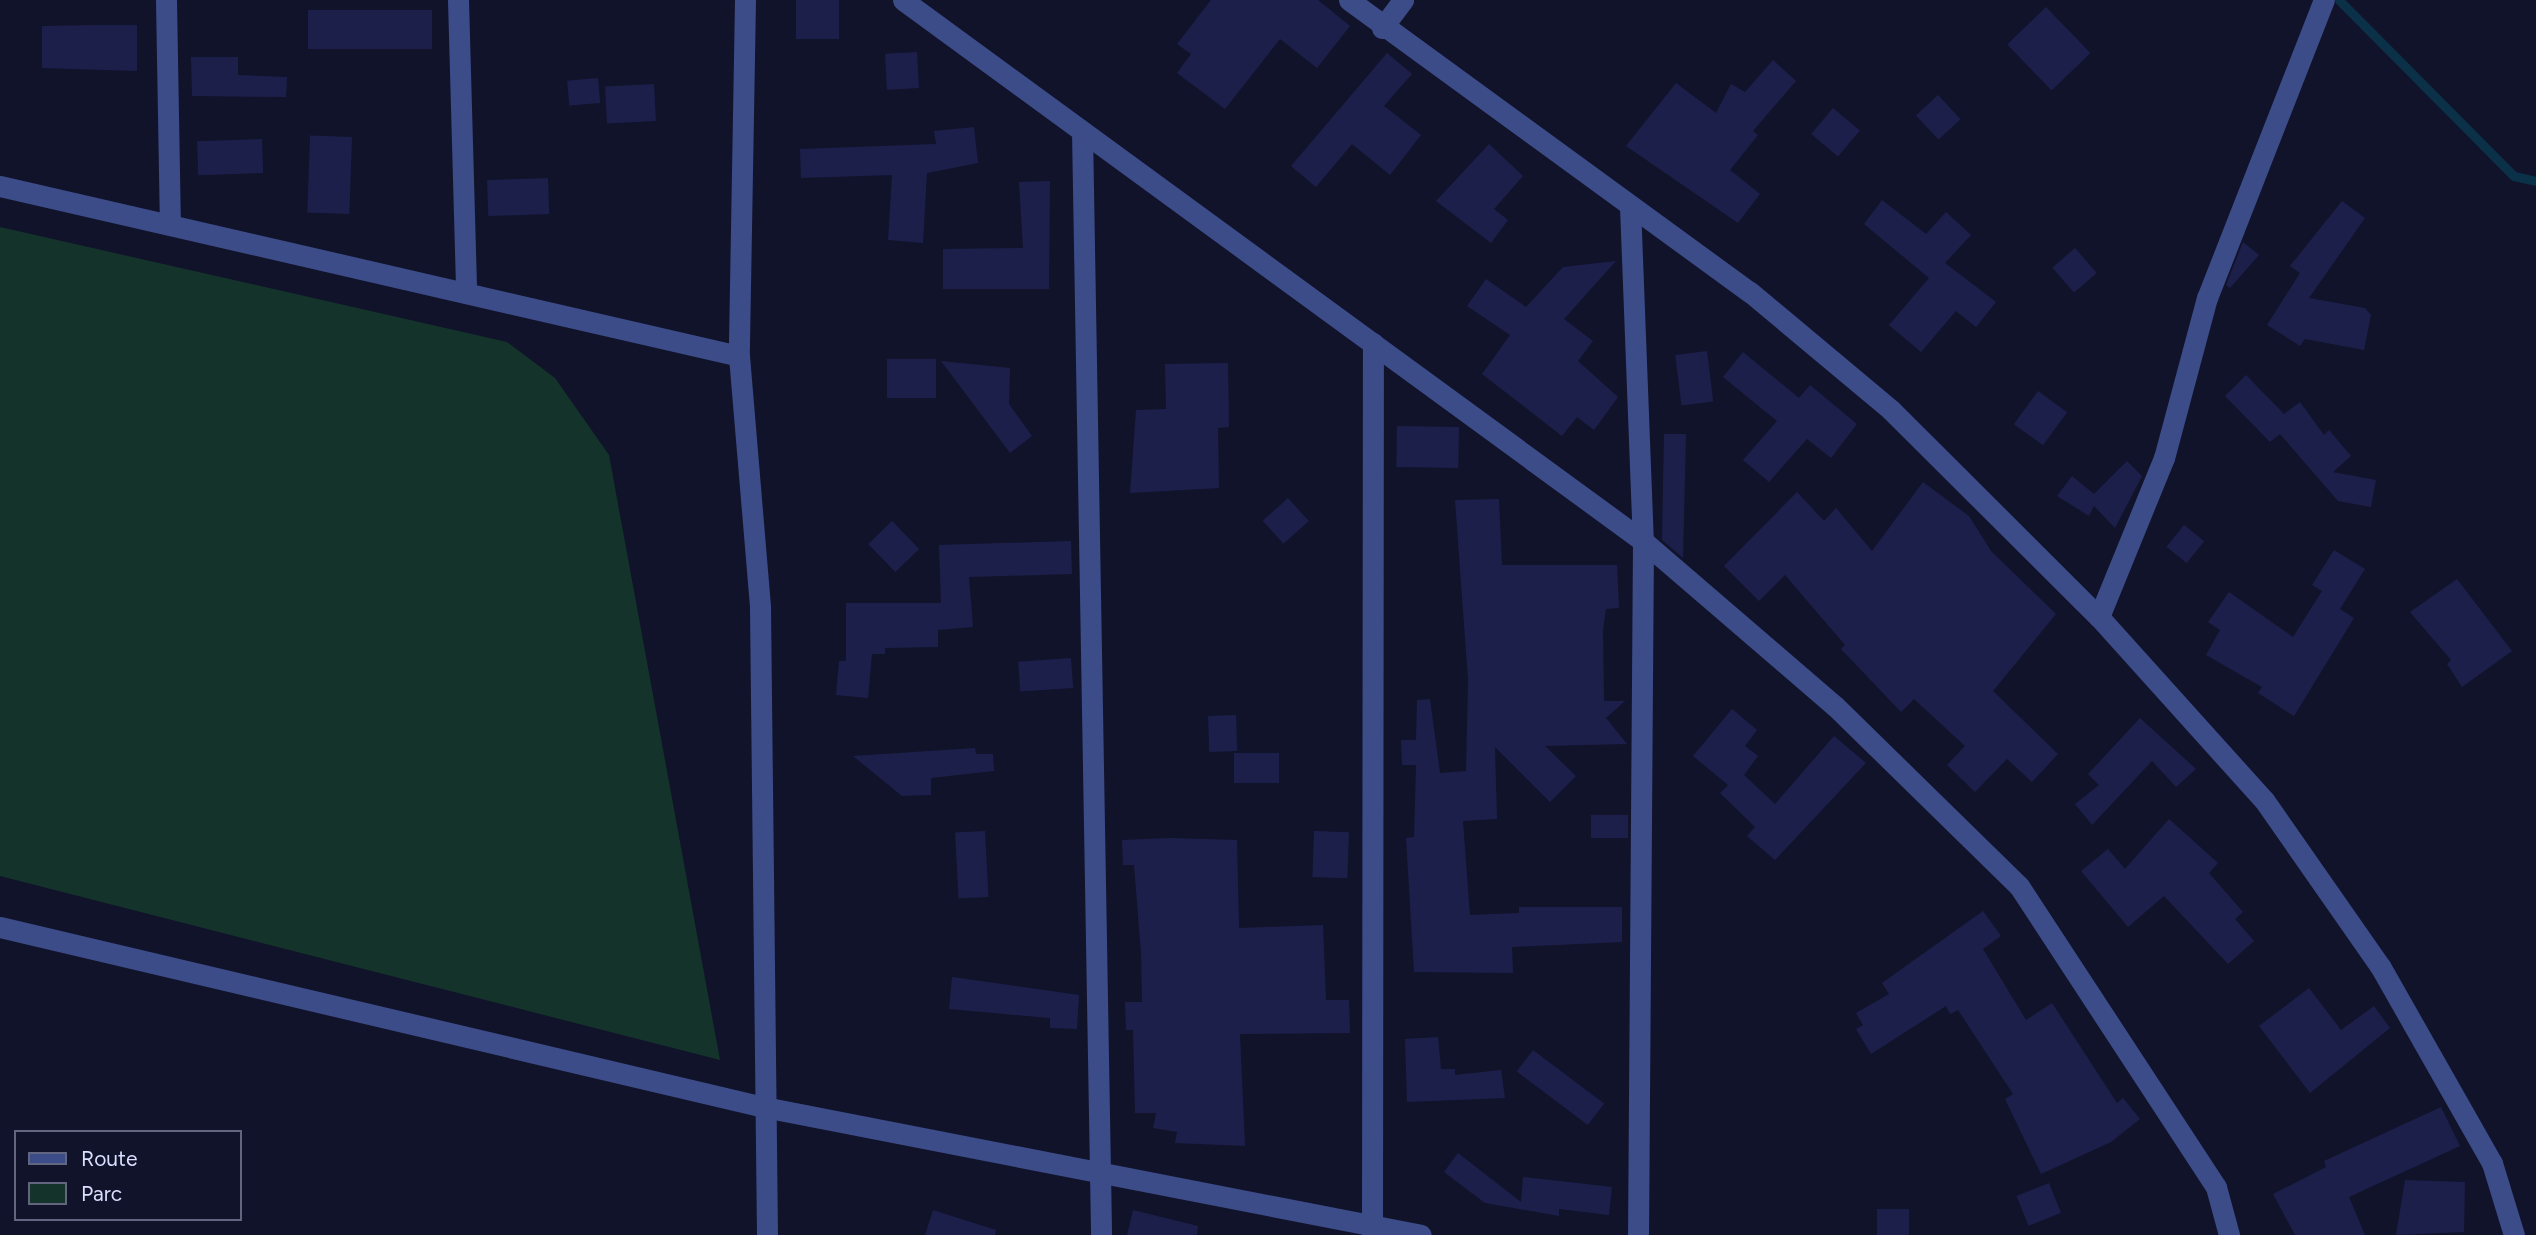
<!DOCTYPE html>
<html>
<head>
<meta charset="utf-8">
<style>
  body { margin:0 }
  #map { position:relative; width:2536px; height:1235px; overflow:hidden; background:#11132a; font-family:Figtree,sans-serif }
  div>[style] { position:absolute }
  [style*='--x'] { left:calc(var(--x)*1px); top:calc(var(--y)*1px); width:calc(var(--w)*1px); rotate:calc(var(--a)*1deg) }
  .green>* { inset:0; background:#14342b }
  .stream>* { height:9px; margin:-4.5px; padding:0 4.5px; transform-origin:4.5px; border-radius:4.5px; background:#0b3149 }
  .building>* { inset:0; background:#1d1f4b; transform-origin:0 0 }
  .minor>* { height:21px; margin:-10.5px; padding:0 10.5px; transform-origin:10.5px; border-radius:10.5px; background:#3c4c89 }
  span { translate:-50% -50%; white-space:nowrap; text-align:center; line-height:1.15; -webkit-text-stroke:7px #11132a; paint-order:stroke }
  .legend { position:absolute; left:14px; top:1130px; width:228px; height:91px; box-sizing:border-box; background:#11132a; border:2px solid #61657f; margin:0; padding:9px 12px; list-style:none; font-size:21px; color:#dadfff }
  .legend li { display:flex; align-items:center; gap:14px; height:35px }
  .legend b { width:35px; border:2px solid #61657f }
</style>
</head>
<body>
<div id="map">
  <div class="green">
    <div style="clip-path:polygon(0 227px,507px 342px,555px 378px,609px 455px,720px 1060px,0 876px)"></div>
  </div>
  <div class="stream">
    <div style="--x:2339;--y:0;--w:248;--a:45.2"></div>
    <div style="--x:2514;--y:176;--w:23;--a:13"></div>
  </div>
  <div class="building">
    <div style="left:796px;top:0;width:43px;height:39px"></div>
    <div style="clip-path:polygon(1211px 0,1318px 0,1350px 26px,1317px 68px,1280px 39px,1225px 109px,1177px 73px,1191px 54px,1177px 44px)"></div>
    <div style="left:2046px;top:7px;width:64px;height:54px;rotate:46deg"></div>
    <div style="left:308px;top:10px;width:124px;height:39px"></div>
    <div style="clip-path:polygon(96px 25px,137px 25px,137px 71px,42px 68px,42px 26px)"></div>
    <div style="left:917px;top:52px;width:36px;height:32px;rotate:87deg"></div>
    <div style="clip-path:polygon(1387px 53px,1412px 74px,1384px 106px,1421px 135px,1390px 175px,1352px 144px,1316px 187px,1291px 166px)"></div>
    <div style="clip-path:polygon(191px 57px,238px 57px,238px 75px,287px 77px,286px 97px,192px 96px)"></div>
    <div style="clip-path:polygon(1773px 60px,1796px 81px,1753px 131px,1758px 135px,1730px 170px,1760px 194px,1738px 223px,1626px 146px,1676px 83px,1716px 113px,1731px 84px,1745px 92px)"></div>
    <div style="left:598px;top:78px;width:25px;height:31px;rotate:85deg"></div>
    <div style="left:654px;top:84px;width:37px;height:49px;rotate:87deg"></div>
    <div style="left:1938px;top:95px;width:33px;height:30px;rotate:47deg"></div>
    <div style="left:1833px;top:108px;width:35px;height:34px;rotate:40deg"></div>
    <div style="clip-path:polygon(974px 127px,978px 163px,927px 173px,923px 243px,888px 240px,892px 175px,801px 178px,800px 149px,936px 144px,934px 131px)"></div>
    <div style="left:352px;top:137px;width:77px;height:42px;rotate:92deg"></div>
    <div style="left:262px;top:139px;width:34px;height:65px;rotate:88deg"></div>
    <div style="clip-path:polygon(1489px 144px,1523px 176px,1494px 209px,1508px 220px,1491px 243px,1436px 201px)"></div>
    <div style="left:548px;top:178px;width:36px;height:61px;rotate:88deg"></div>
    <div style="clip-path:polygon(1050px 181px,1049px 289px,943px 289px,943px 249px,1023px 248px,1019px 182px)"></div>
    <div style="clip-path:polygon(1882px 200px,1926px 234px,1946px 212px,1971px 235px,1945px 263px,1996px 302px,1976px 327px,1956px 311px,1921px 352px,1889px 325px,1929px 278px,1864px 224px)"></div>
    <div style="clip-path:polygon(2342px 201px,2365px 218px,2309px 298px,2365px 308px,2371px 315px,2364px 350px,2305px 339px,2300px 346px,2267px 325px,2300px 273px,2290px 266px)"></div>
    <div style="clip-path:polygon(2243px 242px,2259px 255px,2230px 288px,2226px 285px)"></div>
    <div style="left:2075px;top:248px;width:33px;height:30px;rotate:49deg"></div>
    <div style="clip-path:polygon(1616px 261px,1564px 319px,1593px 341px,1578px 361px,1618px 397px,1594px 430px,1577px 417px,1562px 436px,1482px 374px,1510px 335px,1467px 306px,1486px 279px,1526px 307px,1563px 267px)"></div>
    <div style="left:1707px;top:351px;width:51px;height:32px;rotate:83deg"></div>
    <div style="clip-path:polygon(1743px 352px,1799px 398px,1810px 385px,1857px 424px,1831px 458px,1807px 439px,1769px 482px,1743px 460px,1777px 421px,1723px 377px)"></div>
    <div style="left:936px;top:359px;width:39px;height:49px;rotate:90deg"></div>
    <div style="clip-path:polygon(941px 361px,1010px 368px,1009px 404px,1032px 436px,1010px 453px)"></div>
    <div style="clip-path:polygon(1228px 363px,1229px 427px,1218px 428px,1219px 488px,1130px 493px,1136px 410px,1166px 409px,1165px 364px)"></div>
    <div style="clip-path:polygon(2246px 375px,2284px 414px,2300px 402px,2324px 435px,2329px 430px,2351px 456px,2333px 472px,2376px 480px,2371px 507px,2338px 501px,2280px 434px,2270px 442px,2225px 396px)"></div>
    <div style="left:2038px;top:391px;width:36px;height:41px;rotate:36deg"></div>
    <div style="left:1397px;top:426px;width:62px;height:41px;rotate:1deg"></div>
    <div style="clip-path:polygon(1664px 434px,1686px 434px,1683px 558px,1662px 540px)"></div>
    <div style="clip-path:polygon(2127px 461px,2142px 476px,2115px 528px,2094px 506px,2089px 516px,2057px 496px,2072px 476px,2094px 494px)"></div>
    <div style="clip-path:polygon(1923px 482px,1969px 516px,1991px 551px,2056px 614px,1993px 691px,2058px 754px,2032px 782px,2007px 759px,1975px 792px,1947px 765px,1965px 746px,1914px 699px,1901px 712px,1841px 649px,1845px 645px,1785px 575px,1759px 601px,1724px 566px,1797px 492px,1824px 521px,1836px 508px,1872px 551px)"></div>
    <div style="left:1288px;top:498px;width:31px;height:34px;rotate:48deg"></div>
    <div style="clip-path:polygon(1499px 499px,1502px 565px,1617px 565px,1619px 608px,1606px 609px,1603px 630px,1604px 701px,1625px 701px,1606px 718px,1627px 744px,1545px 746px,1576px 776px,1550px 802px,1495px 747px,1497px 819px,1463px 821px,1470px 915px,1519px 913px,1519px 907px,1622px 907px,1622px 942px,1512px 947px,1513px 973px,1414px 972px,1406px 838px,1414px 837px,1416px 765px,1402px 765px,1401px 740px,1416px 740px,1417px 700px,1430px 699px,1440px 773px,1466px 771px,1468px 680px,1455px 500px)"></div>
    <div style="left:892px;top:521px;width:39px;height:33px;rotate:46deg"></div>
    <div style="left:2184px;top:525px;width:26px;height:28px;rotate:39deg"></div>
    <div style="clip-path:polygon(1071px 541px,1072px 574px,969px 577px,973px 627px,938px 630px,938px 647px,885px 648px,885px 654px,872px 654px,868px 698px,836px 695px,839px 661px,846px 661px,846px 603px,941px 603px,939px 545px)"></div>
    <div style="clip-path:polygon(2334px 550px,2365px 569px,2340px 609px,2354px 618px,2294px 716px,2258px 693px,2262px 687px,2206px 655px,2220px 630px,2208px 622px,2229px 592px,2293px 637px,2322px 591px,2312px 585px)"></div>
    <div style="clip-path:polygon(2457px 579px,2512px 651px,2462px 687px,2447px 664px,2451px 660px,2410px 612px)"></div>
    <div style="left:1071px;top:658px;width:30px;height:53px;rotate:86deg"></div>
    <div style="clip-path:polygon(1732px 709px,1757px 730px,1745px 746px,1758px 756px,1744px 775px,1775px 804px,1834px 736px,1866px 763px,1775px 860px,1747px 836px,1755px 827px,1720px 793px,1728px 785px,1693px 756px)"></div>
    <div style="left:1236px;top:715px;width:36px;height:28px;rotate:88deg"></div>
    <div style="clip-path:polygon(2140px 718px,2196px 769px,2176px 787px,2152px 761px,2092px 825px,2075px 804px,2099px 785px,2088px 774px)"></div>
    <div style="clip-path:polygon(975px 748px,976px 754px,993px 754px,994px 771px,931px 778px,931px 795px,902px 796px,853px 756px)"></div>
    <div style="left:1279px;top:753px;width:30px;height:45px;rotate:90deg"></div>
    <div style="left:1628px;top:815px;width:23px;height:37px;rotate:90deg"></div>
    <div style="clip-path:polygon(2169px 819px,2218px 863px,2209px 873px,2243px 912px,2235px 919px,2254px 941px,2228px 964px,2164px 896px,2128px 927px,2081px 871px,2108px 849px,2125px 869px)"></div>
    <div style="left:985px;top:831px;width:66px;height:30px;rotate:87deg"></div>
    <div style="left:1314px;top:831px;width:35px;height:46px;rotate:2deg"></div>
    <div style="clip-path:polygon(1169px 838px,1237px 840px,1239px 928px,1323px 925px,1326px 1000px,1349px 1000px,1350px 1033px,1240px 1034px,1245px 1146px,1175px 1143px,1177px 1132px,1153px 1128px,1156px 1113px,1135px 1113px,1133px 1030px,1126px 1030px,1125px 1002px,1142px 1002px,1141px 953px,1134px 865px,1123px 865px,1122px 840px)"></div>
    <div style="clip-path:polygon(1983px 911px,2001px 936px,1983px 949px,2026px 1020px,2052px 1003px,2117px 1103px,2123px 1098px,2140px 1119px,2111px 1142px,2041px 1174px,2005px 1099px,2013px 1094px,1958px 1010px,1950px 1014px,1946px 1006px,1871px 1054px,1856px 1029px,1863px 1025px,1856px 1013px,1889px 994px,1882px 983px)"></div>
    <div style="clip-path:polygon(952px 977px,1079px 995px,1077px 1029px,1050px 1028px,1050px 1018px,949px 1009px)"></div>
    <div style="clip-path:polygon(2309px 988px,2341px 1030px,2374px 1006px,2390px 1028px,2310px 1093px,2259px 1026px)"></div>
    <div style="clip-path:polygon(1438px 1037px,1441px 1069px,1455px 1069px,1455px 1075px,1501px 1070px,1505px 1098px,1407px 1102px,1405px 1039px)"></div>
    <div style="left:1533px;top:1050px;width:89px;height:27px;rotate:37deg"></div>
    <div style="clip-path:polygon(2441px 1107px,2460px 1146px,2349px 1197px,2365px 1235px,2295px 1235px,2273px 1194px,2326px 1167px,2324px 1161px)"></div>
    <div style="clip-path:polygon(1458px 1153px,1521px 1202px,1523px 1177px,1612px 1187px,1609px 1215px,1559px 1209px,1559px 1216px,1485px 1203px,1444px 1172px)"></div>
    <div style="clip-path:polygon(2405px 1180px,2465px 1182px,2464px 1232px,2396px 1235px)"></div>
    <div style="left:2049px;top:1183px;width:32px;height:35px;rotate:68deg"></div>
    <div style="left:1877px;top:1209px;width:32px;height:26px"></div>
    <div style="clip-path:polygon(933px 1210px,996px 1230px,995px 1235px,925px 1235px)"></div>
    <div style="clip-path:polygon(1133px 1210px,1198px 1226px,1197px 1235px,1127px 1235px)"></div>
  </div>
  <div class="minor">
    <div style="--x:166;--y:0;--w:225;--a:89"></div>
    <div style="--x:458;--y:0;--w:293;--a:88.4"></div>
    <div style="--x:745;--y:0;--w:356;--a:91"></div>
    <div style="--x:739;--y:356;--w:253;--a:85.2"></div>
    <div style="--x:760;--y:608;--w:627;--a:89.36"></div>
    <div style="--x:903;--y:0;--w:917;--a:36.17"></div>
    <div style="--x:1643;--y:541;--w:253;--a:40.7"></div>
    <div style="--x:1835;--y:706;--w:257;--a:44.4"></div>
    <div style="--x:2019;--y:886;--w:360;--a:56.8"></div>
    <div style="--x:2216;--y:1187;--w:50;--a:74.8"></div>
    <div style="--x:1349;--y:0;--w:496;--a:36.1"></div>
    <div style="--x:1750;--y:292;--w:184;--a:39.9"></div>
    <div style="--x:1891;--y:410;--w:293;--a:44.9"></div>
    <div style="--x:2099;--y:617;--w:246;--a:48"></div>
    <div style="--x:2264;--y:800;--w:203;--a:55.1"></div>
    <div style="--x:2380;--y:966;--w:227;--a:60.4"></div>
    <div style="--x:2492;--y:1163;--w:75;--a:73"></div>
    <div style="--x:1382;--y:28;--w:35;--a:-53"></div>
    <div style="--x:1082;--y:131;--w:1104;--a:89.01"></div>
    <div style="--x:0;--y:186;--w:758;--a:12.95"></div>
    <div style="--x:1630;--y:206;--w:335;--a:87.8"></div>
    <div style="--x:1643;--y:541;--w:694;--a:90.41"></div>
    <div style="--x:2099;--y:617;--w:172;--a:-67.8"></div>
    <div style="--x:2164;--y:458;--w:166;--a:-75"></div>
    <div style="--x:2207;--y:298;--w:320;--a:-68.6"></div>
    <div style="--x:0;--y:927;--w:785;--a:13.26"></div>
    <div style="--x:764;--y:1107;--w:669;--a:11.02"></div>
    <div style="--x:1372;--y:1235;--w:892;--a:-89.94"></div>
  </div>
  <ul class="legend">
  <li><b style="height:9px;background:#3c4c89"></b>Route</li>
  <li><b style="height:19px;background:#14342b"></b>Parc</li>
  </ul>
</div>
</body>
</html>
